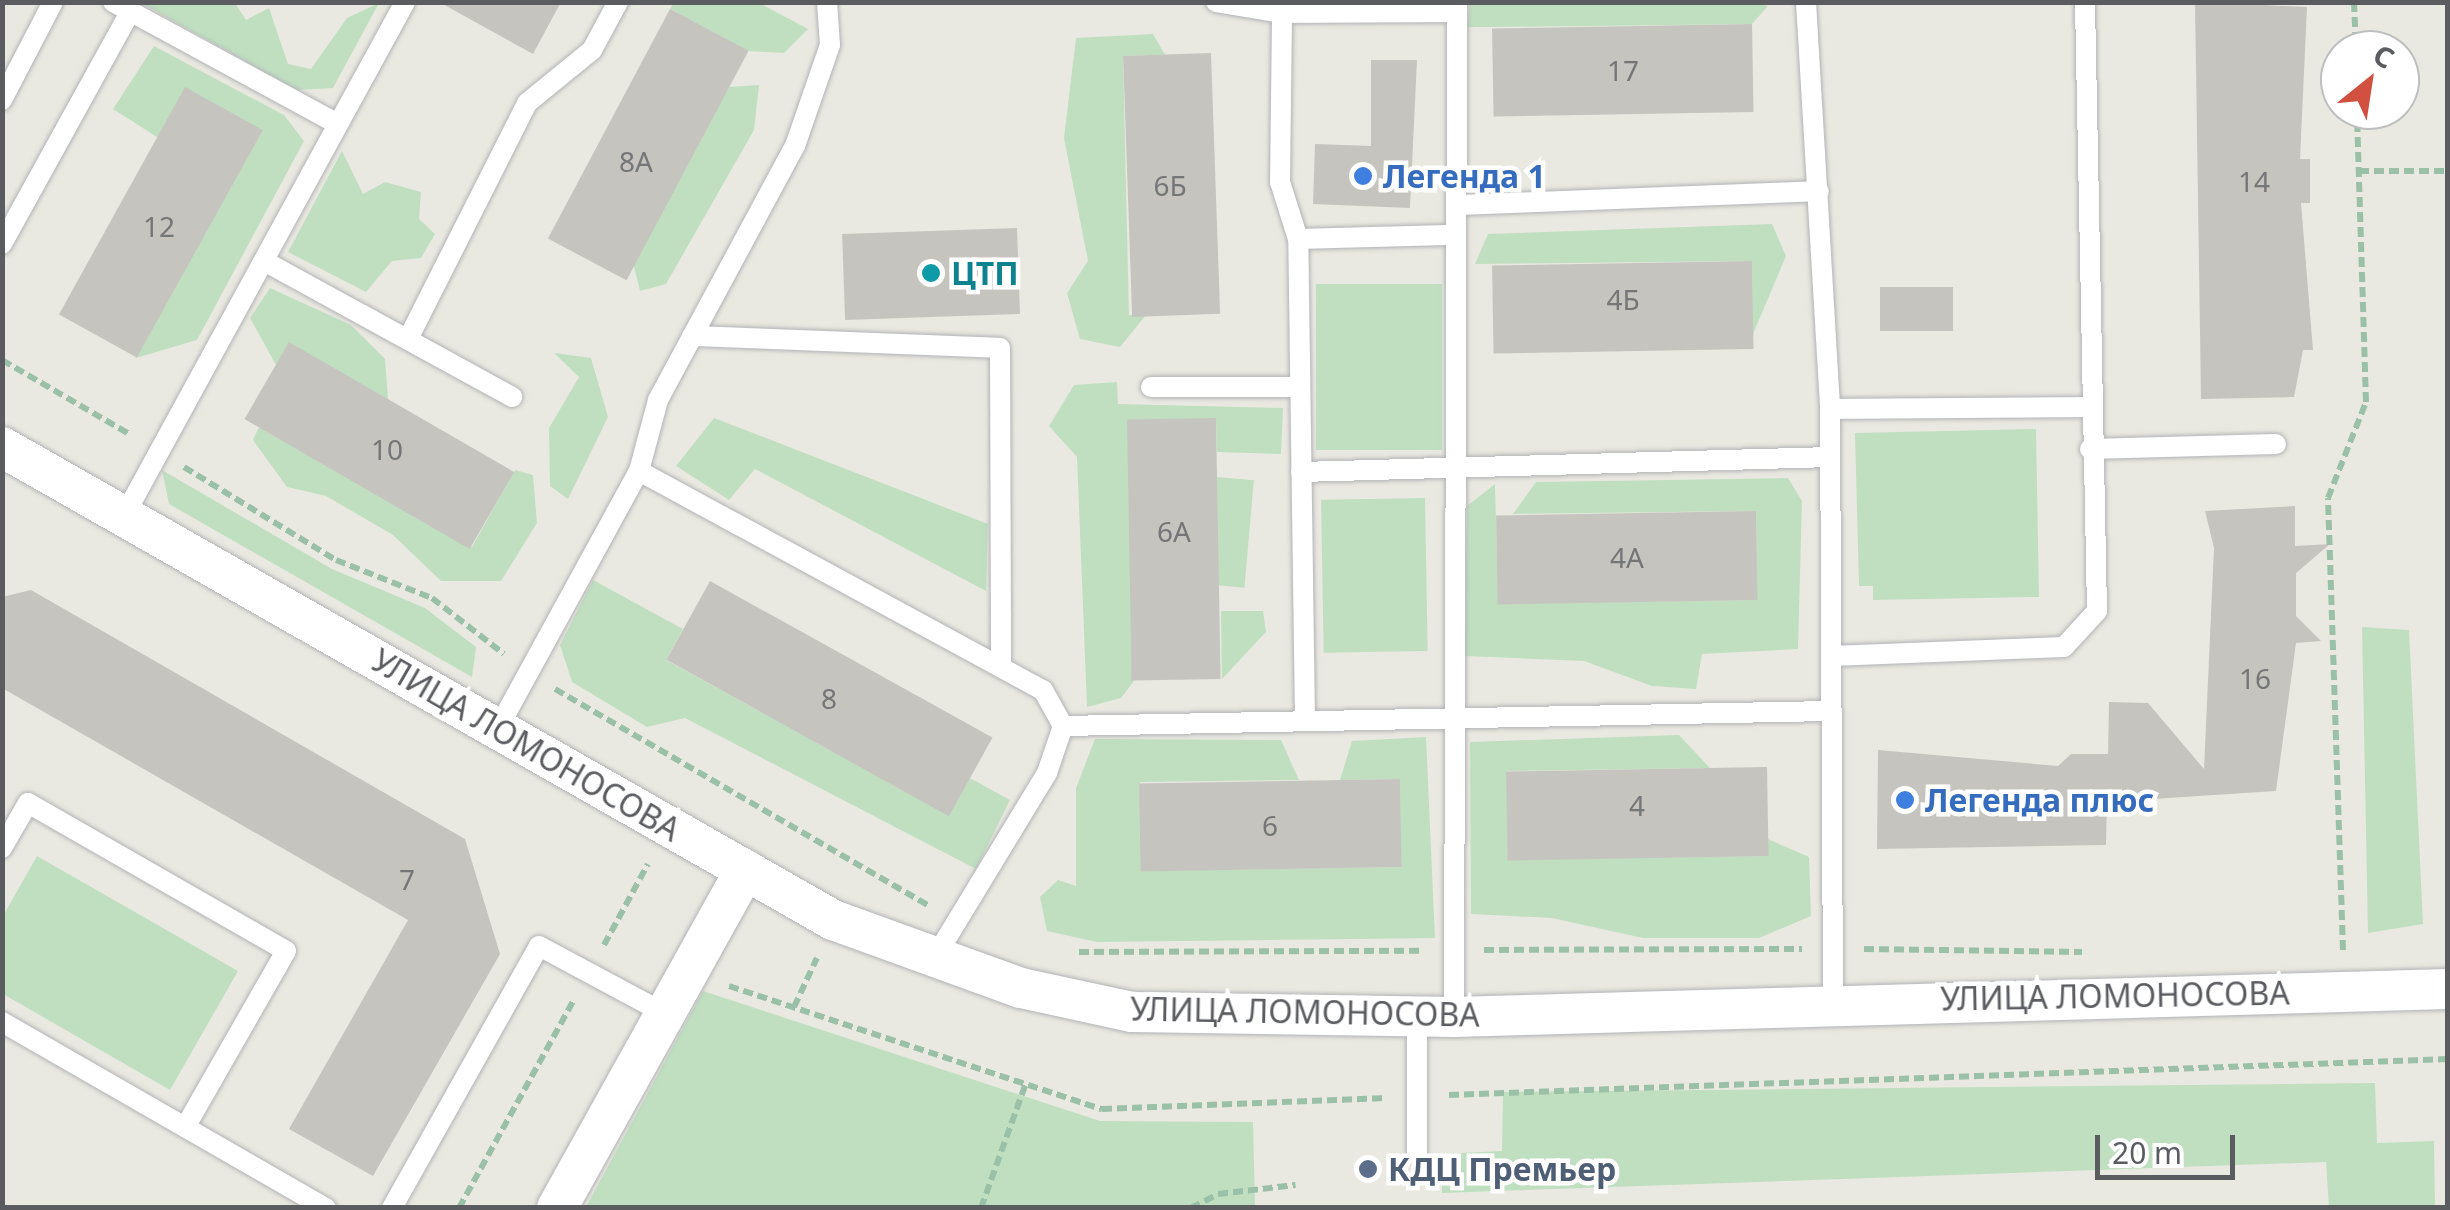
<!DOCTYPE html>
<html>
<head>
<meta charset="utf-8">
<style>
  body { margin:0 }
  #map { position:relative; width:2450px; height:1210px; overflow:hidden; background:#eae9e1; font-family:"Noto Sans",sans-serif }
  div>[style] { position:absolute }
  [style*='--x'] { left:calc(var(--x)*1px); top:calc(var(--y)*1px); width:calc(var(--w)*1px); rotate:calc(var(--a)*1deg) }
  .green>* { inset:0; background:#c0dfc1; transform-origin:0 0 }
  .building>* { inset:0; background:#c6c4be; transform-origin:0 0 }
  .path>* { height:6px; margin-top:-3px; transform-origin:0; background:repeating-linear-gradient(90deg,#9ac0a7 0 10px,transparent 0 15px) }
  .roads { filter:drop-shadow(0 0 2px #b2b3b7) drop-shadow(0 0 2px #b2b3b7) }
  .lane>* { height:20px; margin:-10px; padding:0 10px; transform-origin:10px; border-radius:10px; background:#fff }
  .street>* { height:40px; margin:-20px; padding:0 20px; transform-origin:20px; border-radius:20px; background:#fff }
  .dots>* { width:28px; height:28px; translate:-50% -50%; box-sizing:border-box; border:5px solid #fff; border-radius:50% }
  span { translate:-50% -50%; white-space:nowrap; text-align:center; line-height:1.15; -webkit-text-stroke:9px #fff; paint-order:stroke }
  .number-label { font-size:28px; color:#757678 }
  .number-label span { -webkit-text-stroke-width:0 }
  .shop-label { font-size:32px; color:#366cbe; font-weight:700 }
  .left { translate:0 -50%; text-align:left }
  .culture-label { font-size:32px; color:#0d838f; font-weight:700 }
  .street-label { font-size:32px; color:#5a5c60 }
  .service-label { font-size:32px; color:#4e5e75; font-weight:700 }
  .frame { position:absolute; inset:0; border:5px solid #5a5c60; pointer-events:none }
  .north { position:absolute; left:2320px; top:30px; width:100px; height:100px; box-sizing:border-box; background:#fff; border:2px solid #bdbebf; border-radius:50%; rotate:30deg; font-size:28px; font-weight:700; line-height:40px; text-align:center; color:#5a5c60 }
  .north::after { content:''; display:block; margin:auto; width:35px; height:45px; background:#d2503f; clip-path:polygon(50% 0,100% 100%,50% 72%,0 100%) }
  .scale { position:absolute; left:2095px; top:1135px; width:140px; height:45px; box-sizing:border-box; border:5px solid #5a5c60; border-top:0; padding-left:12px; font-size:30px; line-height:35px; white-space:nowrap; color:#5a5c60; -webkit-text-stroke:8px #fff; paint-order:stroke }
</style>
</head>
<body>
<div id="map">
  <div class="green">
    <div style="clip-path:polygon(141px 3px,235px 3px,246px 20px,269px 8px,288px 64px,311px 69px,347px 18px,379px 3px,333px 88px,297px 90px)"></div>
    <div style="clip-path:polygon(674px 3px,759px 3px,808px 29px,784px 53px,748px 51px,670px 9px)"></div>
    <div style="clip-path:polygon(1470px 3px,1754px 2px,1768px 6px,1752px 24px,1492px 27px,1467px 27px)"></div>
    <div style="clip-path:polygon(1153px 34px,1165px 55px,1123px 56px,1129px 315px,1146px 315px,1120px 347px,1080px 339px,1067px 293px,1088px 261px,1064px 138px,1076px 38px)"></div>
    <div style="clip-path:polygon(154px 46px,284px 115px,304px 141px,197px 340px,136px 358px,262px 130px,157px 137px,113px 109px)"></div>
    <div style="clip-path:polygon(759px 85px,754px 130px,666px 284px,640px 291px,632px 259px,728px 87px)"></div>
    <div style="clip-path:polygon(342px 151px,363px 194px,385px 182px,421px 192px,419px 219px,435px 234px,421px 258px,392px 261px,366px 292px,288px 252px)"></div>
    <div style="clip-path:polygon(1772px 224px,1786px 256px,1753px 334px,1752px 261px,1475px 264px,1488px 234px)"></div>
    <div style="left:1316px;top:284px;width:126px;height:166px"></div>
    <div style="clip-path:polygon(270px 288px,351px 325px,385px 359px,388px 399px,276px 365px,250px 318px)"></div>
    <div style="clip-path:polygon(554px 353px,591px 358px,608px 417px,568px 499px,550px 486px,549px 428px,579px 377px)"></div>
    <div style="clip-path:polygon(1117px 382px,1118px 404px,1283px 408px,1281px 454px,1217px 452px,1216px 419px,1128px 420px,1134px 681px,1121px 698px,1087px 707px,1077px 457px,1049px 426px,1074px 385px)"></div>
    <div style="clip-path:polygon(714px 418px,988px 524px,986px 591px,755px 469px,729px 500px,676px 466px)"></div>
    <div style="clip-path:polygon(259px 427px,472px 547px,515px 470px,533px 475px,537px 523px,501px 581px,441px 581px,393px 535px,326px 496px,287px 487px,253px 440px)"></div>
    <div style="clip-path:polygon(2036px 429px,2039px 597px,1873px 600px,1873px 586px,1859px 586px,1855px 433px)"></div>
    <div style="clip-path:polygon(162px 470px,332px 569px,425px 608px,476px 647px,472px 677px,169px 504px)"></div>
    <div style="left:1217px;top:477px;width:37px;height:108px;rotate:5deg"></div>
    <div style="clip-path:polygon(1788px 478px,1802px 501px,1798px 649px,1702px 654px,1696px 689px,1652px 686px,1584px 661px,1465px 656px,1467px 506px,1495px 484px,1498px 603px,1757px 600px,1756px 511px,1513px 514px,1536px 482px)"></div>
    <div style="left:1425px;top:498px;width:153px;height:104px;rotate:89deg"></div>
    <div style="clip-path:polygon(593px 580px,683px 629px,666px 660px,948px 815px,970px 778px,1010px 800px,976px 869px,685px 718px,647px 727px,572px 682px,560px 645px)"></div>
    <div style="clip-path:polygon(1221px 611px,1263px 611px,1266px 632px,1222px 679px)"></div>
    <div style="clip-path:polygon(2362px 627px,2409px 630px,2423px 924px,2368px 933px)"></div>
    <div style="clip-path:polygon(1679px 735px,1710px 768px,1507px 771px,1508px 859px,1768px 856px,1768px 839px,1809px 857px,1811px 916px,1759px 938px,1643px 938px,1552px 918px,1471px 914px,1470px 742px)"></div>
    <div style="clip-path:polygon(1426px 737px,1435px 938px,1097px 942px,1047px 931px,1040px 897px,1058px 880px,1076px 886px,1076px 788px,1095px 739px,1281px 740px,1299px 780px,1140px 782px,1141px 871px,1401px 867px,1400px 779px,1340px 780px,1352px 741px)"></div>
    <div style="clip-path:polygon(37px 856px,238px 971px,170px 1090px,3px 994px,3px 916px)"></div>
    <div style="clip-path:polygon(703px 991px,1100px 1121px,1253px 1122px,1255px 1207px,586px 1207px)"></div>
    <div style="clip-path:polygon(2375px 1083px,2377px 1143px,2434px 1141px,2435px 1207px,2329px 1207px,2326px 1162px,1442px 1193px,1442px 1154px,1502px 1151px,1503px 1092px)"></div>
  </div>
  <div class="building">
    <div style="clip-path:polygon(439px 2px,561px 2px,533px 54px)"></div>
    <div style="clip-path:polygon(2195px 2px,2307px 7px,2300px 159px,2310px 159px,2310px 203px,2301px 203px,2313px 350px,2303px 350px,2294px 397px,2201px 399px)"></div>
    <div style="left:670px;top:9px;width:89px;height:260px;rotate:28deg"></div>
    <div style="left:1752px;top:24px;width:88px;height:260px;rotate:89deg"></div>
    <div style="left:1211px;top:53px;width:261px;height:88px;rotate:88deg"></div>
    <div style="clip-path:polygon(1371px 60px,1417px 60px,1410px 208px,1313px 204px,1315px 144px,1371px 146px)"></div>
    <div style="left:185px;top:87px;width:89px;height:260px;rotate:29deg"></div>
    <div style="left:1017px;top:228px;width:86px;height:175px;rotate:88deg"></div>
    <div style="left:1752px;top:261px;width:88px;height:260px;rotate:89deg"></div>
    <div style="left:1880px;top:287px;width:73px;height:44px"></div>
    <div style="left:289px;top:342px;width:260px;height:89px;rotate:30deg"></div>
    <div style="left:1216px;top:418px;width:261px;height:89px;rotate:89deg"></div>
    <div style="clip-path:polygon(2295px 506px,2295px 546px,2330px 544px,2296px 573px,2296px 616px,2321px 641px,2296px 643px,2276px 791px,2107px 802px,2106px 845px,1877px 849px,1878px 750px,2058px 766px,2071px 754px,2108px 754px,2109px 702px,2148px 703px,2204px 769px,2214px 548px,2205px 511px)"></div>
    <div style="left:1756px;top:511px;width:89px;height:260px;rotate:89deg"></div>
    <div style="left:710px;top:581px;width:323px;height:90px;rotate:29deg"></div>
    <div style="clip-path:polygon(31px 590px,465px 839px,500px 954px,373px 1176px,289px 1129px,408px 920px,2px 688px,2px 597px)"></div>
    <div style="left:1767px;top:767px;width:89px;height:261px;rotate:89deg"></div>
    <div style="left:1400px;top:779px;width:88px;height:261px;rotate:89deg"></div>
  </div>
  <div class="path">
    <div style="--x:2354;--y:2;--w:48;--a:87.6"></div>
    <div style="--x:2359;--y:171;--w:89;--a:0"></div>
    <div style="--x:2;--y:360;--w:149;--a:30.2"></div>
    <div style="--x:184;--y:467;--w:178;--a:31.5"></div>
    <div style="--x:336;--y:560;--w:103;--a:21.6"></div>
    <div style="--x:432;--y:598;--w:91;--a:37.9"></div>
    <div style="--x:555;--y:689;--w:433;--a:30.1"></div>
    <div style="--x:604;--y:945;--w:92;--a:-61.5"></div>
    <div style="--x:1864;--y:949;--w:218;--a:0.8"></div>
    <div style="--x:1484;--y:950;--w:318;--a:-0.2"></div>
    <div style="--x:2343;--y:950;--w:452;--a:-91.9"></div>
    <div style="--x:2328;--y:498;--w:103;--a:-68.4"></div>
    <div style="--x:2366;--y:402;--w:292;--a:-91.8"></div>
    <div style="--x:1079;--y:952;--w:343;--a:-0.2"></div>
    <div style="--x:729;--y:986;--w:393;--a:18.3"></div>
    <div style="--x:1102;--y:1109;--w:285;--a:-2.2"></div>
    <div style="--x:794;--y:1007;--w:54;--a:-64.9"></div>
    <div style="--x:1449;--y:1095;--w:1000;--a:-2.06"></div>
    <div style="--x:459;--y:1208;--w:238;--a:-61.1"></div>
    <div style="--x:981;--y:1208;--w:133;--a:-70.2"></div>
    <div style="--x:1191;--y:1208;--w:30;--a:-27"></div>
    <div style="--x:1218;--y:1194;--w:78;--a:-6.7"></div>
  </div>
  <div class="roads">
    <div class="lane">
      <div style="--x:113;--y:2;--w:256;--a:28.5"></div>
      <div style="--x:1216;--y:2;--w:67;--a:9.5"></div>
      <div style="--x:1806;--y:2;--w:408;--a:86.6"></div>
      <div style="--x:1830;--y:409;--w:593;--a:89.71"></div>
      <div style="--x:2;--y:100;--w:110;--a:-62.5"></div>
      <div style="--x:1456;--y:205;--w:363;--a:-2.2"></div>
      <div style="--x:1298;--y:239;--w:158;--a:-1.5"></div>
      <div style="--x:2;--y:244;--w:265;--a:-61.1"></div>
      <div style="--x:264;--y:261;--w:283;--a:28.7"></div>
      <div style="--x:692;--y:336;--w:308;--a:2.2"></div>
      <div style="--x:1000;--y:348;--w:319;--a:89.8"></div>
      <div style="--x:408;--y:339;--w:264;--a:-63.2"></div>
      <div style="--x:527;--y:103;--w:84;--a:-39.2"></div>
      <div style="--x:592;--y:50;--w:55;--a:-61.6"></div>
      <div style="--x:1151;--y:387;--w:149;--a:0"></div>
      <div style="--x:1830;--y:409;--w:259;--a:-0.4"></div>
      <div style="--x:2090;--y:449;--w:186;--a:-1.5"></div>
      <div style="--x:639;--y:471;--w:73;--a:-75"></div>
      <div style="--x:658;--y:400;--w:289;--a:-61.7"></div>
      <div style="--x:795;--y:146;--w:107;--a:-70.9"></div>
      <div style="--x:830;--y:45;--w:43;--a:-94"></div>
      <div style="--x:1301;--y:472;--w:529;--a:-1.62"></div>
      <div style="--x:124;--y:516;--w:586;--a:-61.33"></div>
      <div style="--x:1831;--y:656;--w:233;--a:-2.2"></div>
      <div style="--x:2064;--y:647;--w:49;--a:-47.5"></div>
      <div style="--x:2097;--y:611;--w:609;--a:-91.13"></div>
      <div style="--x:1305;--y:721;--w:482;--a:-90.8"></div>
      <div style="--x:1298;--y:239;--w:60;--a:-107.5"></div>
      <div style="--x:1280;--y:182;--w:169;--a:-89.3"></div>
      <div style="--x:1282;--y:13;--w:175;--a:-0.3"></div>
      <div style="--x:1063;--y:726;--w:768;--a:-1.12"></div>
      <div style="--x:497;--y:730;--w:295;--a:-61.3"></div>
      <div style="--x:639;--y:471;--w:460;--a:28.5"></div>
      <div style="--x:1043;--y:690;--w:41;--a:60.9"></div>
      <div style="--x:1063;--y:726;--w:50;--a:108.8"></div>
      <div style="--x:1047;--y:773;--w:218;--a:121.3"></div>
      <div style="--x:2;--y:848;--w:52;--a:-60"></div>
      <div style="--x:28;--y:803;--w:297;--a:29.8"></div>
      <div style="--x:286;--y:951;--w:203;--a:119.8"></div>
      <div style="--x:1454;--y:1017;--w:1015;--a:-89.83"></div>
      <div style="--x:2;--y:1022;--w:374;--a:29.9"></div>
      <div style="--x:1417;--y:1154;--w:138;--a:-90"></div>
      <div style="--x:392;--y:1208;--w:300;--a:-60.7"></div>
      <div style="--x:539;--y:946;--w:140;--a:28.2"></div>
    </div>
    <div class="street">
      <div style="--x:2;--y:447;--w:956;--a:29.65"></div>
      <div style="--x:833;--y:920;--w:200;--a:19.9"></div>
      <div style="--x:1021;--y:988;--w:114;--a:12.2"></div>
      <div style="--x:1132;--y:1012;--w:322;--a:0.9"></div>
      <div style="--x:1454;--y:1017;--w:994;--a:-1.61"></div>
      <div style="--x:557;--y:1208;--w:387;--a:-60.9"></div>
    </div>
  </div>
  <div class="dots">
    <div style="left:1363px;top:176px;background:#3f7fe0"></div>
    <div style="left:931px;top:273px;background:#0f9aa8"></div>
    <div style="left:1905px;top:800px;background:#3f7fe0"></div>
    <div style="left:1368px;top:1169px;background:#5c6f8a"></div>
  </div>
  <div class="number-label">
    <span style="left:1623px;top:70px">17</span>
    <span style="left:636px;top:161px">8А</span>
    <span style="left:2254px;top:181px">14</span>
    <span style="left:1170px;top:185px">6Б</span>
    <span style="left:159px;top:226px">12</span>
    <span style="left:1623px;top:299px">4Б</span>
    <span style="left:387px;top:449px">10</span>
    <span style="left:1174px;top:531px">6А</span>
    <span style="left:1627px;top:557px">4А</span>
    <span style="left:2255px;top:678px">16</span>
    <span style="left:829px;top:698px">8</span>
    <span style="left:1637px;top:805px">4</span>
    <span style="left:1270px;top:825px">6</span>
    <span style="left:407px;top:879px">7</span>
  </div>
  <div class="shop-label">
    <span class="left" style="left:1383px;top:176px">Легенда 1</span>
    <span class="left" style="left:1925px;top:800px">Легенда плюс</span>
  </div>
  <div class="culture-label">
    <span class="left" style="left:951px;top:273px">ЦТП</span>
  </div>
  <div class="street-label">
    <span style="left:526px;top:745px;rotate:30deg">УЛИЦА ЛОМОНОСОВА</span>
    <span style="left:2115px;top:996px;rotate:-1deg">УЛИЦА ЛОМОНОСОВА</span>
    <span style="left:1305px;top:1012px;rotate:1deg">УЛИЦА ЛОМОНОСОВА</span>
  </div>
  <div class="service-label">
    <span class="left" style="left:1388px;top:1169px">КДЦ Премьер</span>
  </div>
  <div class="frame"></div>
  <div class="north">С</div>
  <div class="scale">20 m</div>
</div>
</body>
</html>
